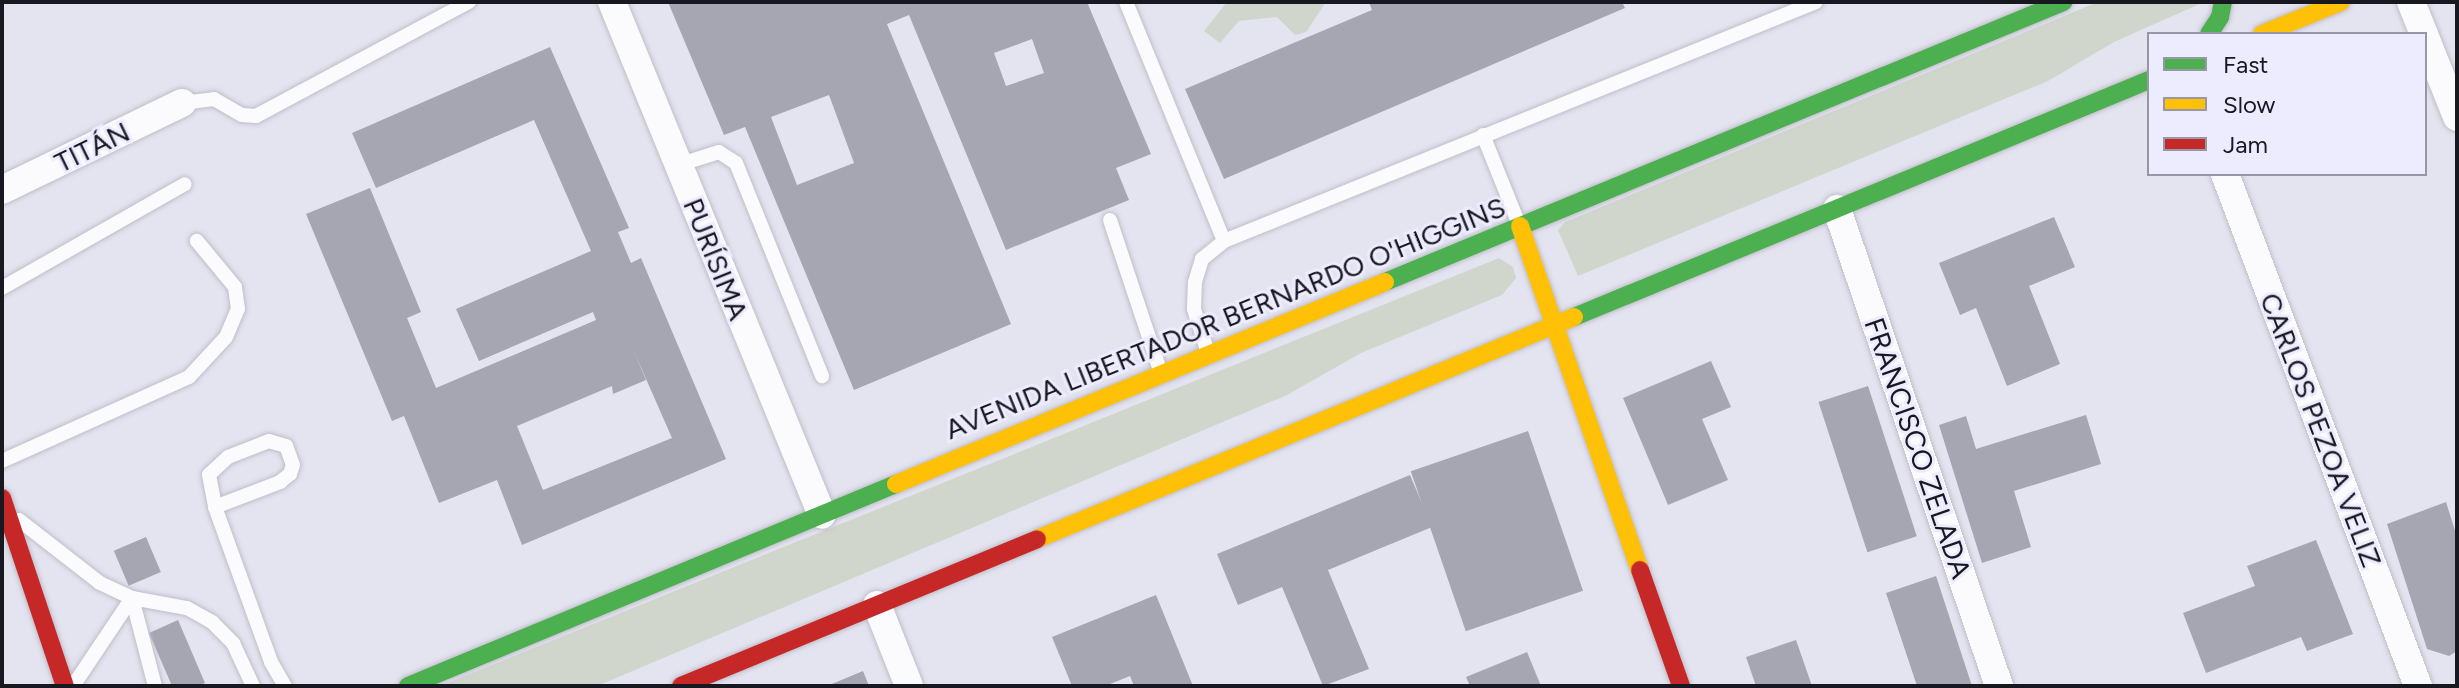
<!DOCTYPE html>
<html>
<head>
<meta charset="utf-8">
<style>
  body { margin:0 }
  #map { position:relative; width:2459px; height:688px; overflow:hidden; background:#e4e3f0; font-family:Figtree,sans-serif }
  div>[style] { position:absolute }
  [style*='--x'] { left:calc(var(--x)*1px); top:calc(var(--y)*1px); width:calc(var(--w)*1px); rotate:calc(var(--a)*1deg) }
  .green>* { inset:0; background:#d1d6cc }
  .building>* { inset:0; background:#a6a5b2; transform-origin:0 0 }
  .roads { filter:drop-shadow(0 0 2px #bfbec8) drop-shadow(0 0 2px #bfbec8) }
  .lane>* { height:14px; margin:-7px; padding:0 7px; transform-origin:7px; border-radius:7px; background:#fbfbfd }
  .street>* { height:28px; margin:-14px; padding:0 14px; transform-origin:14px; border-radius:14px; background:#fbfbfd }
  .fast>* { height:18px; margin:-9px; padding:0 9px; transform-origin:9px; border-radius:9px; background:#4caf50 }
  .slow>* { height:18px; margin:-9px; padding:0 9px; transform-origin:9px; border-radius:9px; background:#ffc107 }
  .jam>* { height:18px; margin:-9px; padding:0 9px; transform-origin:9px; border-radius:9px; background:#c62828 }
  span { translate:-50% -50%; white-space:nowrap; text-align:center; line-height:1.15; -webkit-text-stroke:6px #edecff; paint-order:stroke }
  .street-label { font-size:28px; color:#181820 }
  .frame { position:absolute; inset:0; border:4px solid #181820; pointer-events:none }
  .legend { position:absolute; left:2147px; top:32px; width:280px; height:144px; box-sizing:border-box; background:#edecff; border:2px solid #9897a6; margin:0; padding:10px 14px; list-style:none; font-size:24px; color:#181820 }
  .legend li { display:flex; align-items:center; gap:16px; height:40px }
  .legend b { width:40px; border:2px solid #9897a6 }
</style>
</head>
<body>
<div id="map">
  <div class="green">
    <div style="clip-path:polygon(1227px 2px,1326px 2px,1306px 32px,1295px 35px,1277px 17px,1239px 21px,1220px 43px,1204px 31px)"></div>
    <div style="clip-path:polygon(2098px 2px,2204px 2px,2114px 42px,2048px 81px,1578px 276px,1558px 230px,1565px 222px)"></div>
    <div style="clip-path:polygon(1499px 258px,1513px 267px,1516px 278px,1502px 295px,1361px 353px,1287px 395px,597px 686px,440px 686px)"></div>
  </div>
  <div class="building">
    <div style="clip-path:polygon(evenodd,668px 2px,1087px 2px,1151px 154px,1116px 168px,1129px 200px,1006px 250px,909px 15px,887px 24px,1011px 324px,854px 390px,745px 127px,724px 135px,668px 2px,1032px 39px,1044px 73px,1006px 86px,994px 53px,1032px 39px,668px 2px,829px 95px,854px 163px,797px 185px,771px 117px,829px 95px)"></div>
    <div style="clip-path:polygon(1369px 2px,1622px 2px,1625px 8px,1224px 179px,1185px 89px,1372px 10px)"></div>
    <div style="clip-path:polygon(evenodd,550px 47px,629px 228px,618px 232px,631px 263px,641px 258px,726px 459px,522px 545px,497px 480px,439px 503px,404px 416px,392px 421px,306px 214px,370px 188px,421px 312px,407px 318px,436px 388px,596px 320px,593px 312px,479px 361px,456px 309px,591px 251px,534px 120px,376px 188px,352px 133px,550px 47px,632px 347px,672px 438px,543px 490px,517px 426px,612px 386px,613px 394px,646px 380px,632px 347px)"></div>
    <div style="clip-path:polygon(2054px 217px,2075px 267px,2029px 286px,2060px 364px,2007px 386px,1976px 308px,1960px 315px,1939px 263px)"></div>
    <div style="clip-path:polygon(1711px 361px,1731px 407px,1702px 419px,1728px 480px,1668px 505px,1623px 398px)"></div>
    <div style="left:1868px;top:386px;width:158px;height:52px;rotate:72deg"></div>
    <div style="clip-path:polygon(2086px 415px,2101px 464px,2014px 491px,2031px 547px,1982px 563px,1939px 425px,1966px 416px,1976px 449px)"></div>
    <div style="left:1528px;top:431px;width:169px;height:124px;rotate:71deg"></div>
    <div style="clip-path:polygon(1410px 475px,1432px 527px,1328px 570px,1369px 669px,1323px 686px,1282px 587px,1238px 605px,1217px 554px)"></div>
    <div style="clip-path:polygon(2446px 502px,2457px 537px,2457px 651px,2449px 656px,2427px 649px,2387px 524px)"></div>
    <div style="left:146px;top:537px;width:38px;height:35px;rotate:67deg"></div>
    <div style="clip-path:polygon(2316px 540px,2353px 634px,2307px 651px,2301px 637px,2206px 673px,2183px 613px,2255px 586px,2247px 566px)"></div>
    <div style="clip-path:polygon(1936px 576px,1972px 686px,1917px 686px,1886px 593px)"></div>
    <div style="clip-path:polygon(1156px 595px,1193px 686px,1134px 686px,1130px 676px,1105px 686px,1072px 686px,1052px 637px)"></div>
    <div style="clip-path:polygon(178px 620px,205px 683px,197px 686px,172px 686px,149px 633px)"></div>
    <div style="clip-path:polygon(1796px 640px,1812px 686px,1756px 686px,1746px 657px)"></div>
    <div style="clip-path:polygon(1527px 652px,1541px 686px,1470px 686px,1466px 677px)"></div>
    <div style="clip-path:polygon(863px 671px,869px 686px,827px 686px)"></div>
  </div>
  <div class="roads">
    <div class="lane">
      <div style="--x:1126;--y:2;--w:258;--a:67.7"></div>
      <div style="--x:182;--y:103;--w:32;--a:-7"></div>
      <div style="--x:214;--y:99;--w:32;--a:30"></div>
      <div style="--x:242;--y:115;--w:14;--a:4"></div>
      <div style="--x:256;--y:116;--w:242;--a:-28.2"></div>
      <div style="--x:1483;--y:135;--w:94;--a:68.1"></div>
      <div style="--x:678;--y:165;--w:43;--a:-17.6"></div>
      <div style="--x:719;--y:152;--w:20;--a:33"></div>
      <div style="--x:736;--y:163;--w:230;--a:68"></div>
      <div style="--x:1110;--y:220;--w:158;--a:71.6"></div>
      <div style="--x:2;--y:288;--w:210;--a:-29.6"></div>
      <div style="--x:1208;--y:353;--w:46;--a:-107.7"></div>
      <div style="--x:1194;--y:309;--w:27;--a:-88"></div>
      <div style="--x:1195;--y:282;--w:24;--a:-73"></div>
      <div style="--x:1202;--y:259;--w:28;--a:-39"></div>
      <div style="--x:1224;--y:241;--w:638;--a:-21.98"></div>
      <div style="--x:2;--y:461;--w:205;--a:-24.2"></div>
      <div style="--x:189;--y:377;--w:54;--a:-47.2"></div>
      <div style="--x:226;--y:337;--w:30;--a:-67"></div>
      <div style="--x:238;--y:309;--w:22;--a:-98"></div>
      <div style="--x:235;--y:287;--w:60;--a:-129.6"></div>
      <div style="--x:215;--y:507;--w:70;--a:-21"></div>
      <div style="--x:280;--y:482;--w:13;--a:-39"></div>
      <div style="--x:290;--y:474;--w:9;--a:-72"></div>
      <div style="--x:293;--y:465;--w:20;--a:-110"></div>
      <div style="--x:286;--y:446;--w:18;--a:-164"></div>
      <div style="--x:269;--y:441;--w:44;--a:158.7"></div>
      <div style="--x:228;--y:457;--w:26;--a:137"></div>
      <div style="--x:209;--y:475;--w:33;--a:79"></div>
      <div style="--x:215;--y:507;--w:165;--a:70.1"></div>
      <div style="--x:271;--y:662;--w:28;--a:60"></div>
      <div style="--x:19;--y:520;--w:103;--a:37.9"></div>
      <div style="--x:100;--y:583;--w:35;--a:25"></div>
      <div style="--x:132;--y:598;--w:56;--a:10.3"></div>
      <div style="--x:187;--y:608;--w:29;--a:29"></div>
      <div style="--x:212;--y:622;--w:30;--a:45"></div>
      <div style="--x:233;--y:643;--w:47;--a:65.1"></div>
      <div style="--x:132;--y:598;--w:91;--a:75.4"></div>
      <div style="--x:73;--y:686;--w:106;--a:-56.2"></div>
    </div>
    <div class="street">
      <div style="--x:612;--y:2;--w:554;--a:67.74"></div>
      <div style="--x:2411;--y:2;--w:35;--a:68"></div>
      <div style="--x:2425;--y:37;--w:86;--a:68.2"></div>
      <div style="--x:2225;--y:174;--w:547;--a:69.35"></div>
      <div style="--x:2;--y:190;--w:200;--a:-25.8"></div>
      <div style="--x:1837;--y:209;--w:504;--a:71.24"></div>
      <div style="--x:877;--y:605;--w:87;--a:68.4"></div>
    </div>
    <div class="fast">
      <div style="--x:2209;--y:34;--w:20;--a:-57"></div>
      <div style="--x:2220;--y:17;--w:15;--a:-79"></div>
      <div style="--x:1385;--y:282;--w:734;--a:-22.44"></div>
      <div style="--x:1574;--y:317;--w:622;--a:-22.4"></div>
      <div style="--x:408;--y:686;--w:528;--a:-22.49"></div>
    </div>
    <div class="slow">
      <div style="--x:2262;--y:34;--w:85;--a:-22.1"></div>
      <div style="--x:1520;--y:226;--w:364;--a:70.8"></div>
      <div style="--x:896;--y:484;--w:529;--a:-22.44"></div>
      <div style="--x:1037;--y:539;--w:581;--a:-22.46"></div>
    </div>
    <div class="jam">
      <div style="--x:2;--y:498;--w:198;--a:71.5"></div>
      <div style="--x:1640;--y:570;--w:123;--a:70.5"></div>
      <div style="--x:681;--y:686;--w:385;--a:-22.4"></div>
    </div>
  </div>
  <div class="street-label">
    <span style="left:92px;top:147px;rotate:-26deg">TITÁN</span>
    <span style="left:716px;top:259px;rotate:68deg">PURÍSIMA</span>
    <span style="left:1225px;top:318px;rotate:-22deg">AVENIDA LIBERTADOR BERNARDO O'HIGGINS</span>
    <span style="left:2321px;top:430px;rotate:69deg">CARLOS PEZOA VELIZ</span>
    <span style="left:1918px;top:448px;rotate:71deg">FRANCISCO ZELADA</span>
  </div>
  <div class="frame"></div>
  <ul class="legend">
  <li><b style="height:10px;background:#4caf50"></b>Fast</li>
  <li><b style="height:10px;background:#ffc107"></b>Slow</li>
  <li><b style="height:10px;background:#c62828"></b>Jam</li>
  </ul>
</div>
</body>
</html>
